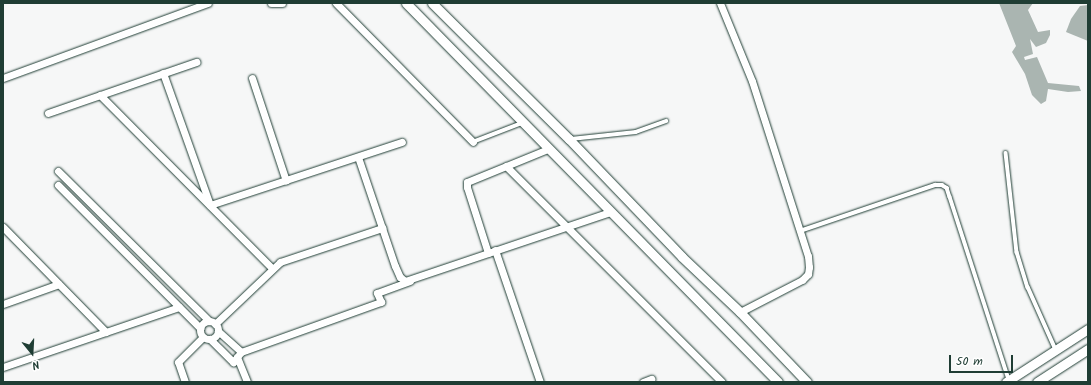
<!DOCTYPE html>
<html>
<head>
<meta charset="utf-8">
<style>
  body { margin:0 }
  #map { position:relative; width:1091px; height:385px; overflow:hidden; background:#f6f7f7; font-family:Kalam,sans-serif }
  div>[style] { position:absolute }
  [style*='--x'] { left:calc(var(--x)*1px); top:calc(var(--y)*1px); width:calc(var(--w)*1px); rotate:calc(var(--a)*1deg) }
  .water>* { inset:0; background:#aab5b1 }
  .roads { filter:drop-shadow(0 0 1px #1f3d34) drop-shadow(0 0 1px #1f3d34) }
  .service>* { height:3.5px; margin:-1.75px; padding:0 1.75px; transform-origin:1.75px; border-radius:1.75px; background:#fff }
  .minor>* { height:7px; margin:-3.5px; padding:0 3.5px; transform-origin:3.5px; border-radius:3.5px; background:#fff }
  .minor>.ring { margin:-3.5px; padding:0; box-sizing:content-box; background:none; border:7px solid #fff; border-radius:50% }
  .tertiary>* { height:9px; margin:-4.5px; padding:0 4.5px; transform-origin:4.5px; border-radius:4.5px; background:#fff }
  span { translate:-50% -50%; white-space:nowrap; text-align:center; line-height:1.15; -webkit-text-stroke:4px #fff; paint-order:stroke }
  .frame { position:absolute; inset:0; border:4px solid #1f3d34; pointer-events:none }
  .north { position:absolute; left:12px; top:333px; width:40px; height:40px; -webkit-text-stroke:3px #fff; paint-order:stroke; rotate:162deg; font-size:11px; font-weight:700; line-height:16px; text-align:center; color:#1f3d34 }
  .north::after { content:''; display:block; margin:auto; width:14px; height:18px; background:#1f3d34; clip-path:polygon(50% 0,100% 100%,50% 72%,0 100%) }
  .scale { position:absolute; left:949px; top:355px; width:64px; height:18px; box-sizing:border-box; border:2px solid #1f3d34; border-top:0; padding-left:5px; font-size:12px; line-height:14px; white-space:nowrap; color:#1f3d34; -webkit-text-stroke:3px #fff; paint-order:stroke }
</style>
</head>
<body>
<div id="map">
  <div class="water">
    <div style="clip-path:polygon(999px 3px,1033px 3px,1028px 10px,1038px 32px,1050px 30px,1050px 35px,1046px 43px,1036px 47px,1030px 39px,1033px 54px,1024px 57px,1025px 60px,1037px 57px,1048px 83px,1079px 86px,1081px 91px,1068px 92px,1048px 89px,1046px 101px,1041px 104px,1032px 95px,1025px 74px,1012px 52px,1016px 46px)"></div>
    <div style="clip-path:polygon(1088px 5px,1088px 41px,1066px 32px,1071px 19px,1080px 6px)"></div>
  </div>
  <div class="roads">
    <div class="service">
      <div style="--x:571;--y:139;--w:65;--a:-6.1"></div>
      <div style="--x:636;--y:132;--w:32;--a:-20"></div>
      <div style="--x:473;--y:142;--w:53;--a:-21.2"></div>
      <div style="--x:1006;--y:153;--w:100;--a:83.7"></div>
      <div style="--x:1017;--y:252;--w:37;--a:73"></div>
      <div style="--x:1028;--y:287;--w:69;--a:66"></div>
      <div style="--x:800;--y:231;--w:143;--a:-18.8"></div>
      <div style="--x:935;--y:185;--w:7;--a:0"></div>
      <div style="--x:942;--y:185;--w:6;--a:31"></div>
      <div style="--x:947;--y:188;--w:9;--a:72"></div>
      <div style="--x:950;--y:197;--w:192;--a:72.1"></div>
    </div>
    <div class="minor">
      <div style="--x:271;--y:3;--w:11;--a:0"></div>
      <div style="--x:336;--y:3;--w:195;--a:45.4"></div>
      <div style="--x:720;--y:3;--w:84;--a:67.7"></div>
      <div style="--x:752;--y:81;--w:184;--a:72.3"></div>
      <div style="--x:808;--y:256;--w:11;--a:85"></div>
      <div style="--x:809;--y:267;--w:7;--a:98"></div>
      <div style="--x:808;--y:274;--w:8;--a:135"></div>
      <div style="--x:802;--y:280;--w:70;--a:152.7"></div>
      <div style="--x:163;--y:73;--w:140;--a:70.4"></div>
      <div style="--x:210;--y:205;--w:202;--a:-18.2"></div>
      <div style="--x:3;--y:78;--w:218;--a:-20.1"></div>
      <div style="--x:252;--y:78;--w:108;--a:71.7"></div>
      <div style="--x:100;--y:95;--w:244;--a:45.2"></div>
      <div style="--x:48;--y:113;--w:157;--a:-19"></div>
      <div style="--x:358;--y:157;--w:115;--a:71.3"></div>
      <div style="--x:395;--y:266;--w:12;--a:66"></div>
      <div style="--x:400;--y:277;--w:6;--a:39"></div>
      <div style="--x:405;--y:281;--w:216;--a:-18.6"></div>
      <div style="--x:506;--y:166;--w:305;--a:45"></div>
      <div style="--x:58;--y:171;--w:213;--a:44.8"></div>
      <div style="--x:58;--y:185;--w:202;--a:45.2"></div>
      <div style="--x:3;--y:227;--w:147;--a:45.6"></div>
      <div style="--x:495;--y:250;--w:139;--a:71.2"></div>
      <div style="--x:488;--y:253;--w:69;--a:-107.7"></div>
      <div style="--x:467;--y:187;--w:5;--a:-90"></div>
      <div style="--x:467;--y:182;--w:87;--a:-22.2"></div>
      <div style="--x:3;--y:304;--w:59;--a:-19.7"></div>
      <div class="ring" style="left:200px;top:321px;width:11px;height:11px"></div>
      <div style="--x:215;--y:324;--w:90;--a:-43.6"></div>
      <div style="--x:280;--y:262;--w:108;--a:-18.4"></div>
      <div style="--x:218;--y:331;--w:31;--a:42"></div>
      <div style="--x:210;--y:339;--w:33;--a:45"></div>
      <div style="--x:233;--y:362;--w:13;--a:-51"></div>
      <div style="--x:241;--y:352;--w:149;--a:-19.7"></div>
      <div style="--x:381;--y:302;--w:10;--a:-114"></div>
      <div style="--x:377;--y:293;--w:35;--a:-20"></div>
      <div style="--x:237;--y:357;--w:27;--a:68"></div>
      <div style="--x:3;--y:367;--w:186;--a:-18.8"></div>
      <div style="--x:185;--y:382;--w:21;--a:-109"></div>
      <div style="--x:178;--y:362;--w:35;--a:-45"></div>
      <div style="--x:643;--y:382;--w:9;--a:-21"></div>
    </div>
    <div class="tertiary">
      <div style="--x:406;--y:3;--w:531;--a:45.53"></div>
      <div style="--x:432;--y:3;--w:193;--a:44.8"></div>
      <div style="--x:569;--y:139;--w:163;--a:46.2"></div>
      <div style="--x:682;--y:257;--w:80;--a:43.5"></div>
      <div style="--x:740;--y:312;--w:97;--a:46.3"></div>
      <div style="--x:1006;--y:382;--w:98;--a:-32.9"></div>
      <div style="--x:1037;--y:382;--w:61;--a:-32.9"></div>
    </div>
  </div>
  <div class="frame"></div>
  <div class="north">N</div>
  <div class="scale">50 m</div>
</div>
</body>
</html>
